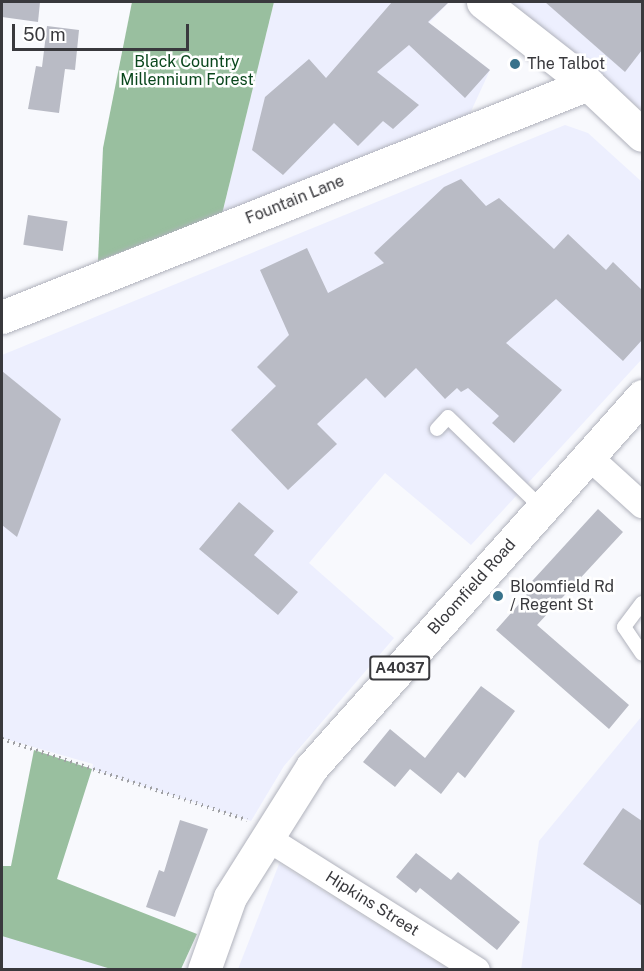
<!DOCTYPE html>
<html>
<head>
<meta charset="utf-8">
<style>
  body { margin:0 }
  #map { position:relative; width:644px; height:971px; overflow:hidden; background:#f8f9fd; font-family:"Public Sans",sans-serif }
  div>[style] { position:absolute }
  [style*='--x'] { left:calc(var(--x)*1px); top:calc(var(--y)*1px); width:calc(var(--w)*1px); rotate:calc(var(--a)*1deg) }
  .built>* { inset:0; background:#edeffe }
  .forest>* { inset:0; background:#99bf9f }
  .building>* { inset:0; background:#b9bbc5; transform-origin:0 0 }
  .path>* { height:4px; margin-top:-2px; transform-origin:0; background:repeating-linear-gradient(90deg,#a0a1a5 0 1.5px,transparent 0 6px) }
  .roads { filter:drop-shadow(0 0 2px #b0b2bc) drop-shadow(0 0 2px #b0b2bc) }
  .lane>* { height:14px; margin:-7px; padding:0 7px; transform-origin:7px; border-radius:7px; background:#fff }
  .street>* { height:26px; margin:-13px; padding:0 13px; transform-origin:13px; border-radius:13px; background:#fff }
  .secondary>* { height:33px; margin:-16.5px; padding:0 16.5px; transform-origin:16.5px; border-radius:16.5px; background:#fff }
  .primary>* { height:33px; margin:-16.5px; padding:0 16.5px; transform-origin:16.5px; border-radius:16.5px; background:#fff }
  .dots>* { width:16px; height:16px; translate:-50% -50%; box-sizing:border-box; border:3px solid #fff; border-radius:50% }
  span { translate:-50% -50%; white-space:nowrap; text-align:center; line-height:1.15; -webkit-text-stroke:5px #fff; paint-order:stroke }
  .shield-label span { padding:2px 4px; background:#fff; border:2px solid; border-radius:4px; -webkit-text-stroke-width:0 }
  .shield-label { font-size:15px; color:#39393d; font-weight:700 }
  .park-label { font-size:16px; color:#0a471d }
  .poi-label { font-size:16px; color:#39393d }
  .left { translate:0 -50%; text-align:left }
  .street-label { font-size:16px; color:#39393d }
  .frame { position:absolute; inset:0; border:3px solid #39393d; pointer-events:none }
  .scale { position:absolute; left:12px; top:24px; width:177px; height:27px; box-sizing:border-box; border:3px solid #39393d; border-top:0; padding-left:8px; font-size:18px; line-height:21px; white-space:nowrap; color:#39393d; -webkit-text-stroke:4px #fff; paint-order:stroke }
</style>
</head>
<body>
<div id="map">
  <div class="built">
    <div style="clip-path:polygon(274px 2px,449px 2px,429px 23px,490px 70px,467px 120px,222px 214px)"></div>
    <div style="clip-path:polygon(511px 2px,642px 2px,642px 110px)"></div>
    <div style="clip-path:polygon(565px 125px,588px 133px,642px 182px,642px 359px,471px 545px,385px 473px,309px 563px,394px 638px,284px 766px,251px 821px,92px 769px,93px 764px,2px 738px,2px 355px)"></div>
    <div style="clip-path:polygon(642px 716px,642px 969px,521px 970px,539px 841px)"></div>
    <div style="clip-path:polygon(279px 864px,280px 864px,448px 969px,238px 969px)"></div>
    <div style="clip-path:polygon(2px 935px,112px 969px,2px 969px)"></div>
  </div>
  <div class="forest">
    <div style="clip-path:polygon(132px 2px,274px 2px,222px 214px,98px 261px,103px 148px)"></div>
    <div style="clip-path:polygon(34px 750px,92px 769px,57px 879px,197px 934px,181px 969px,111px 969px,2px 936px,2px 866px,11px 866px)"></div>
  </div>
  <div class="building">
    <div style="clip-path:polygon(2px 2px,40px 2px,38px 22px,2px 17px)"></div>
    <div style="clip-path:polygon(392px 2px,449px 2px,428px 22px,490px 70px,465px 98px,409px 45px,377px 72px,419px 105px,393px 129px,383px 121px,358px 146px,334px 123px,283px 175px,252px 150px,265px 97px,309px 59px,326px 78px)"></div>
    <div style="clip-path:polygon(545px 2px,642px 2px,642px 50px,625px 72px)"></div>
    <div style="clip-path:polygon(47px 26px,79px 30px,75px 70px,65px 69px,59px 113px,28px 109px,36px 66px,42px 67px)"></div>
    <div style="clip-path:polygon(461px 179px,486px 206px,499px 198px,554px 249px,568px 234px,606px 270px,613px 262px,642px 290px,642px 340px,623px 361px,556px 299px,506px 343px,562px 390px,514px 443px,492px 423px,499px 416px,468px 388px,461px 392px,457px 388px,445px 399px,416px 368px,385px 398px,366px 378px,317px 424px,337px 444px,288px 490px,231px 430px,276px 386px,257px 367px,289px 335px,260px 270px,307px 248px,328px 293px,384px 263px,374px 253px,444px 187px)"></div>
    <div style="left:28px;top:215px;width:40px;height:30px;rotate:9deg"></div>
    <div style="clip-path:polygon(2px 371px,61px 419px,17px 537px,2px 525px)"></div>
    <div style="clip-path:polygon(239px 502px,274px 531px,254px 555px,298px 592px,278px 615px,199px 549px)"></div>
    <div style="clip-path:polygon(598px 509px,623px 532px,537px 625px,629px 705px,609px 729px,496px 630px,527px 595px,523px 591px)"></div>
    <div style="clip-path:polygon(481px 686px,515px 711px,465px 778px,458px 772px,441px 794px,410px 769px,395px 787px,363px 762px,390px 729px,425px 758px)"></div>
    <div style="clip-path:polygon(623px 808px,642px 821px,642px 906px,583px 864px)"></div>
    <div style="clip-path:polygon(180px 820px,208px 829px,175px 917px,146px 907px,159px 870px,164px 872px)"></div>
    <div style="clip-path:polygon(416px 853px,451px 880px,458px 872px,520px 922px,497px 950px,420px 888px,416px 893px,396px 877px)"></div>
  </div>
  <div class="path">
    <div style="--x:2;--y:739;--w:258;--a:18.3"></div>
  </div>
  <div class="roads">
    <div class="lane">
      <div style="--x:437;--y:429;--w:16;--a:-47"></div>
      <div style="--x:448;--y:417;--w:131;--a:44.1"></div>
      <div style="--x:642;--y:603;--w:30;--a:127"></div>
      <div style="--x:624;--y:627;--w:32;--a:56"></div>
    </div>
    <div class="street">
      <div style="--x:588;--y:456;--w:73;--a:42.2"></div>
      <div style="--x:267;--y:838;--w:248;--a:32.2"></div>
    </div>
    <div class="secondary">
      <div style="--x:483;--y:2;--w:133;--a:38"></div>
      <div style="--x:588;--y:84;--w:74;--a:43.4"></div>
      <div style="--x:2;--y:317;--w:631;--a:-21.68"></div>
    </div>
    <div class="primary">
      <div style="--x:204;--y:970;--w:77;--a:-70.4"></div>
      <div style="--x:230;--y:897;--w:154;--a:-57.8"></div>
      <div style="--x:312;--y:767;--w:497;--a:-48.3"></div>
    </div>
  </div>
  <div class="dots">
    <div style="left:515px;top:64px;background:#38728b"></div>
    <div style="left:498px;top:596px;background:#38728b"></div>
  </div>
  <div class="shield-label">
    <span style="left:400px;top:668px">A4037</span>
  </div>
  <div class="park-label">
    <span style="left:187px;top:71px">Black Country<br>Millennium Forest</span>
  </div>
  <div class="poi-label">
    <span class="left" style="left:527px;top:64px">The Talbot</span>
    <span class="left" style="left:510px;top:596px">Bloomfield Rd<br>/ Regent St</span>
  </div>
  <div class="street-label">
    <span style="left:295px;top:200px;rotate:-22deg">Fountain Lane</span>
    <span style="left:472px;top:587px;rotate:-48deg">Bloomfield Road</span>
    <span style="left:372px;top:904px;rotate:32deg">Hipkins Street</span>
  </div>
  <div class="frame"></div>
  <div class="scale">50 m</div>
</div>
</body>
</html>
